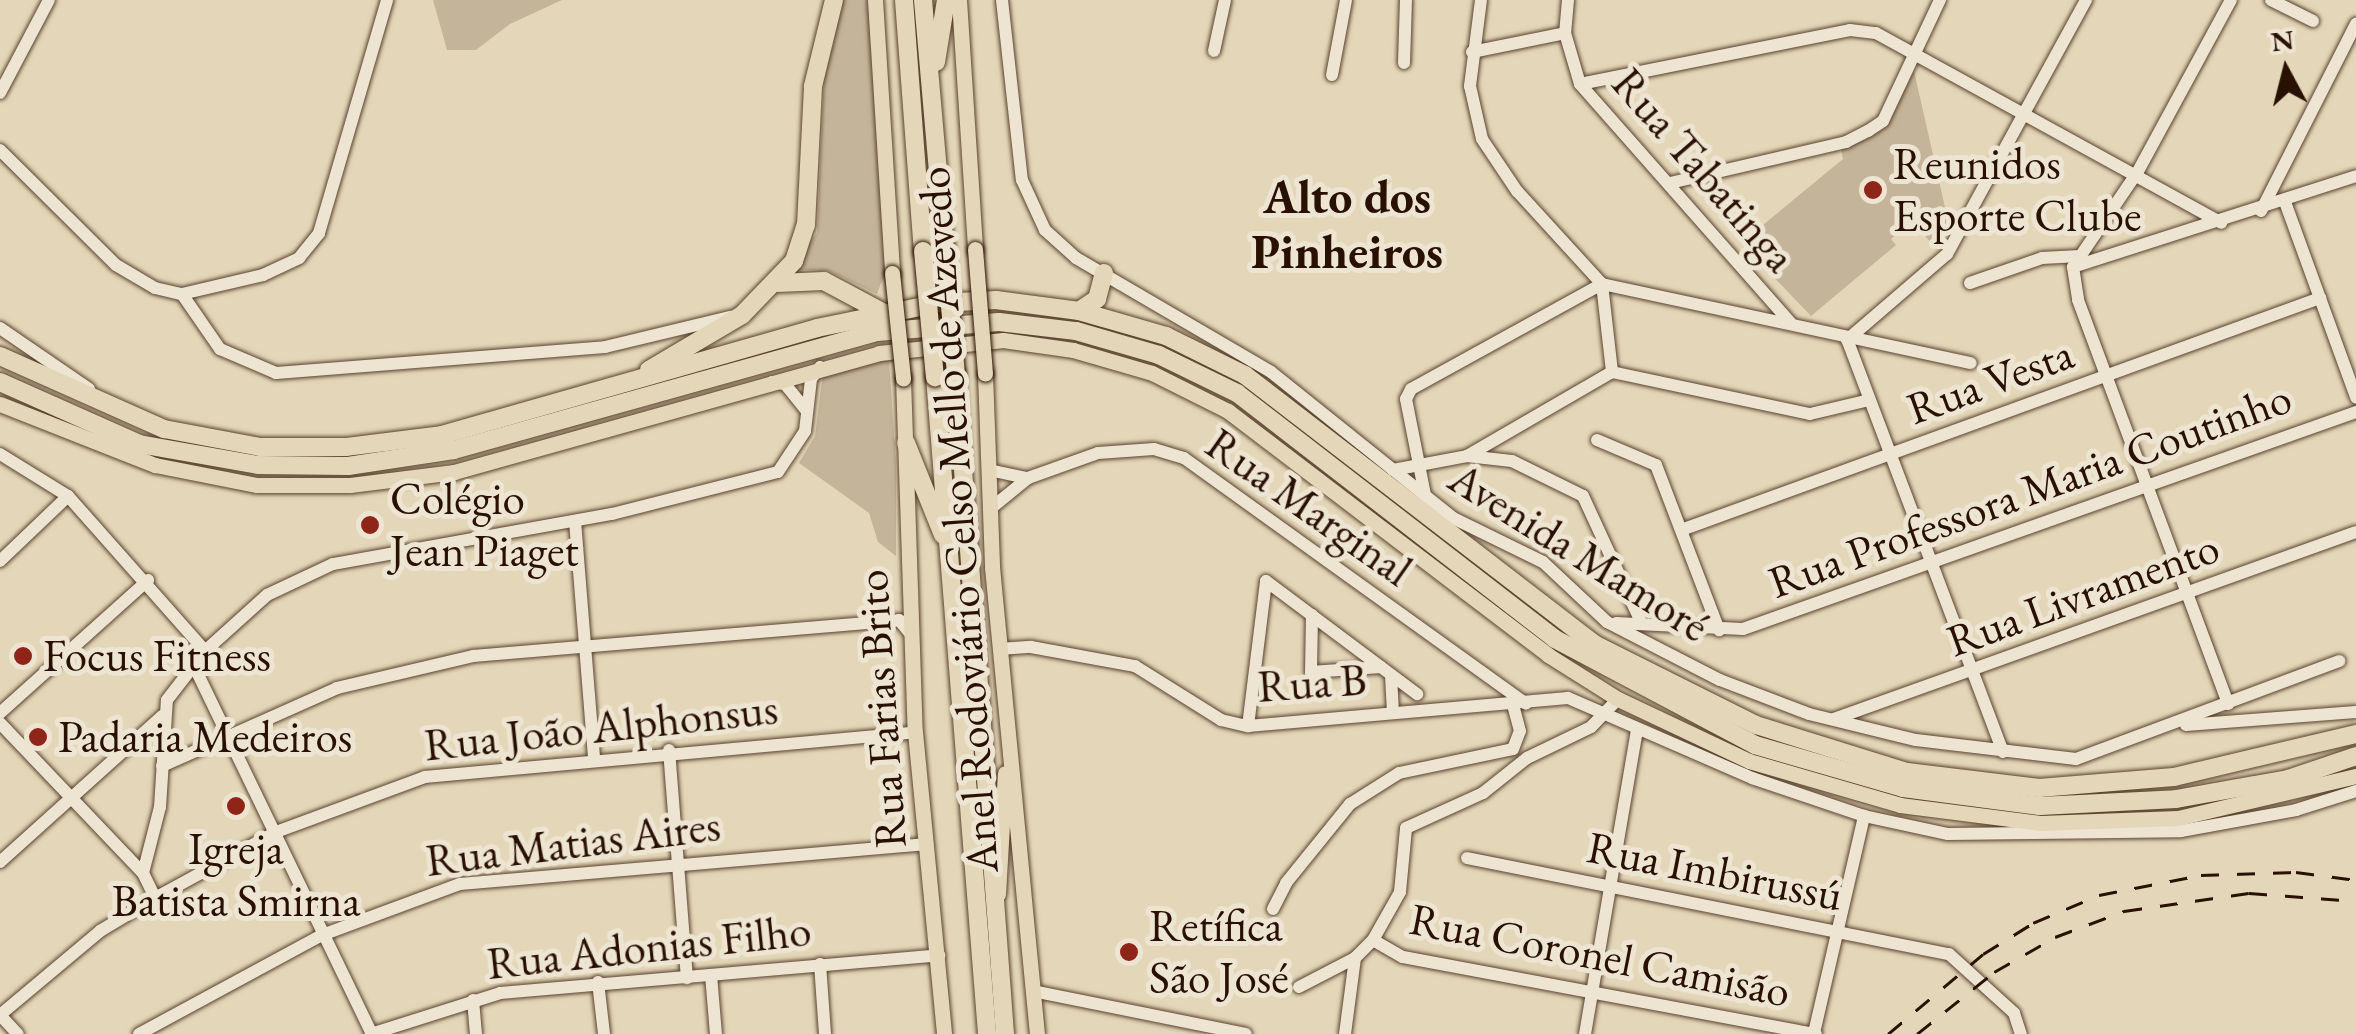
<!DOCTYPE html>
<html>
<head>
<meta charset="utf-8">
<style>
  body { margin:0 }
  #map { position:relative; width:2356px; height:1034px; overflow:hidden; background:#e4d7b9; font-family:"EB Garamond",serif }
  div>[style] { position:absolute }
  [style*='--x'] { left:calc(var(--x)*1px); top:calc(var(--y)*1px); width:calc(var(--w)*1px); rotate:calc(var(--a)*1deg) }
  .green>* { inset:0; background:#c4b59a }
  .roads { filter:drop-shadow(0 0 2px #58422e) drop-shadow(0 0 2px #58422e) }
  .minor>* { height:12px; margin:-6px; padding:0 6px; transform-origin:6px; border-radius:6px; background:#ede5d2 }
  .major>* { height:15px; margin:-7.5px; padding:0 7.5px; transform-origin:7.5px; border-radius:7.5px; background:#e4d7b9 }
  .highway>* { height:18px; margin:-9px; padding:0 9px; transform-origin:9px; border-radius:9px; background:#e4d7b9 }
  .rail>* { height:2.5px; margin-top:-1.25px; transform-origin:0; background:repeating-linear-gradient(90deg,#291100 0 18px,transparent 0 36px) }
  .bridges { filter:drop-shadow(0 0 2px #291100) drop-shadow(0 0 2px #291100) }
  .major-bridge>* { height:15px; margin:-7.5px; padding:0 7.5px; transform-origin:7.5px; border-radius:7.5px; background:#e4d7b9 }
  .highway-bridge>* { height:18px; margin:-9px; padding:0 9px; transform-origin:9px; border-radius:9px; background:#e4d7b9 }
  .dots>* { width:28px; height:28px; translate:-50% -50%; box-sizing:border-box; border:5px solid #ede5d2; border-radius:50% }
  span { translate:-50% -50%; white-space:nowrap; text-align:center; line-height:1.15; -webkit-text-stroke:10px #ede5d2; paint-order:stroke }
  .poi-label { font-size:45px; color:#291100 }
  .left { translate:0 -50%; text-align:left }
  .street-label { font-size:45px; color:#291100 }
  .neighbourhood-label { font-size:48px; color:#291100; font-weight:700 }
  .north { position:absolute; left:2236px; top:20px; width:100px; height:100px; -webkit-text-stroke:8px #ede5d2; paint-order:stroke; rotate:353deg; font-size:28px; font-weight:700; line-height:40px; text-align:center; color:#291100 }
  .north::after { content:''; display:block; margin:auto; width:35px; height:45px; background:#291100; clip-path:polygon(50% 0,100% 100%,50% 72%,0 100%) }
</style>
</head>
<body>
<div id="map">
  <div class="green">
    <div style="clip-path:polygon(433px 0,562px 0,510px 24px,476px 50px,447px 50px)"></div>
    <div style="clip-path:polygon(842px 0,875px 0,891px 256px,877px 294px,829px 271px,789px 269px,817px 233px,824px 80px)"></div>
    <div style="clip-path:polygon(1914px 71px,1949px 225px,1935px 247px,1912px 222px,1891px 239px,1896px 245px,1811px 316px,1741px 243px,1843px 159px,1841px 149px,1884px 129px)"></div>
    <div style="clip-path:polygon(889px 360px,896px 465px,896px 556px,878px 542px,869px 513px,799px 463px,815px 436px,823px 373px)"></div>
  </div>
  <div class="roads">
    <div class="minor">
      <div style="--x:1002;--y:0;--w:181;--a:83.7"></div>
      <div style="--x:1022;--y:180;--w:55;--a:65.3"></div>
      <div style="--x:1045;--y:230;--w:42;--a:42.1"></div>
      <div style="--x:1076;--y:258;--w:226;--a:30.3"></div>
      <div style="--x:1271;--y:372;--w:233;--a:38.7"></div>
      <div style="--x:1453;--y:518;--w:100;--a:26.1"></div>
      <div style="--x:1543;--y:562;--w:88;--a:43.2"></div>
      <div style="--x:1607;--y:622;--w:127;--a:27.2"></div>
      <div style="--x:1720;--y:680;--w:95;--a:20.9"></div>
      <div style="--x:1809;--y:714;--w:110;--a:13.7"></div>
      <div style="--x:1916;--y:740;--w:161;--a:6.8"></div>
      <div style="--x:2076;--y:759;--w:281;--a:-20.4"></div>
      <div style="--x:1481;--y:0;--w:87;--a:97.3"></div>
      <div style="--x:1470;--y:86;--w:54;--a:77.2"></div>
      <div style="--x:1482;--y:139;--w:63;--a:56.1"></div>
      <div style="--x:1517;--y:191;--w:126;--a:47.6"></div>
      <div style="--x:1602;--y:284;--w:89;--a:83.5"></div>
      <div style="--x:1568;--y:0;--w:33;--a:95"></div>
      <div style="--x:1565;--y:33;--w:53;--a:73.6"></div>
      <div style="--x:1580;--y:84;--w:319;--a:48.6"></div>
      <div style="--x:2271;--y:0;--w:47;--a:26.6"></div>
      <div style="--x:1214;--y:51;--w:52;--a:-77.8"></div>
      <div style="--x:1472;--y:52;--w:95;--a:-11.5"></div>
      <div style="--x:1404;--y:63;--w:63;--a:-88.2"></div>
      <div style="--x:1332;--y:75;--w:76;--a:-79.4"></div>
      <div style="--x:1580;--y:84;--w:275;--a:-11.3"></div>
      <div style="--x:1850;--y:30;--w:26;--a:7"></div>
      <div style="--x:1876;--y:33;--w:394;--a:28.8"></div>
      <div style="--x:0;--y:93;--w:105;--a:-62.2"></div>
      <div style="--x:0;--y:150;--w:163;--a:44.8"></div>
      <div style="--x:116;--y:265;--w:45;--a:30.5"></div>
      <div style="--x:155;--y:288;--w:28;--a:13"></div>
      <div style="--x:182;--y:294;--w:83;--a:-13.2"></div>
      <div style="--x:263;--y:275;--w:40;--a:-25"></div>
      <div style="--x:299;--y:258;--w:32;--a:-51"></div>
      <div style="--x:319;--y:233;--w:243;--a:-73.7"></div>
      <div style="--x:1670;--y:183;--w:181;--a:-13.1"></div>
      <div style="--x:1846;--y:142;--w:25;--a:-27"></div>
      <div style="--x:1868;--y:131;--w:18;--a:-34"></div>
      <div style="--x:1883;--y:121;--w:134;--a:-64.8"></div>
      <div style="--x:2285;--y:202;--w:208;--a:70"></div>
      <div style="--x:2261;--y:211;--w:210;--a:-63.1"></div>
      <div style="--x:2073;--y:267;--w:33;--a:81"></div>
      <div style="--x:2078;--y:300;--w:431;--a:69.6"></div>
      <div style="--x:2073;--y:267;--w:114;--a:-55.8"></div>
      <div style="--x:2137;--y:173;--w:197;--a:-61.5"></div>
      <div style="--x:2073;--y:267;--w:297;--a:-17.8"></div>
      <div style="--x:1970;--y:283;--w:76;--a:-19.1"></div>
      <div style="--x:2042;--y:258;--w:38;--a:-3"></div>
      <div style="--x:1602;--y:284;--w:377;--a:12.1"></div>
      <div style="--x:182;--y:294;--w:67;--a:55.4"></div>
      <div style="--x:220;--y:349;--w:61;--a:23.2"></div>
      <div style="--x:276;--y:373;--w:330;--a:-4.5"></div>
      <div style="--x:605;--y:347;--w:129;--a:-13.5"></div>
      <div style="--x:0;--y:328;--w:108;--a:34.4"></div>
      <div style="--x:772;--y:382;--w:13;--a:9"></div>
      <div style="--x:785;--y:384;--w:35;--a:51"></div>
      <div style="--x:1597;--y:440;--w:64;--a:23"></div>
      <div style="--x:1656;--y:465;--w:177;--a:69.1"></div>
      <div style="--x:0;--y:454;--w:80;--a:31.7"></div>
      <div style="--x:68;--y:496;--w:207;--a:48.5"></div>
      <div style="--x:1467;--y:456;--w:45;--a:6.3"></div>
      <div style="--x:1512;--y:461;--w:79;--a:26.2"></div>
      <div style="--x:1583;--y:496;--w:141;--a:65.3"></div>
      <div style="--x:989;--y:470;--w:40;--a:12"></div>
      <div style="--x:1393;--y:470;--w:75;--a:-10.7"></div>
      <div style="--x:1467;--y:456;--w:168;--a:-30.1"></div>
      <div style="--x:1612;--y:372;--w:202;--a:12"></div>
      <div style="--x:1810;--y:414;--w:61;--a:-13.3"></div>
      <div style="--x:1426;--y:500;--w:103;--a:-101.2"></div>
      <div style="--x:1406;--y:399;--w:11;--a:-63"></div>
      <div style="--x:1411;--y:389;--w:218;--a:-28.8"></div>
      <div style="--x:990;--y:509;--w:49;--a:-39.2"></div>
      <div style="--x:1028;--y:478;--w:74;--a:-19.7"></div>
      <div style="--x:1098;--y:453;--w:56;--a:-4.1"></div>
      <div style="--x:1154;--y:449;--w:31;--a:17"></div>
      <div style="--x:1184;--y:458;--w:421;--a:35.7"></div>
      <div style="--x:575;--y:521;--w:237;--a:85.4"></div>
      <div style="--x:1684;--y:529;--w:677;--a:-19.96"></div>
      <div style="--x:0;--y:561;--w:94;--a:-43.7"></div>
      <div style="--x:1312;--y:615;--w:57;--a:91"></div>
      <div style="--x:1311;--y:672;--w:70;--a:-4.1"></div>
      <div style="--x:1616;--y:623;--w:127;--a:2.7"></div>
      <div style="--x:1743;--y:629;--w:650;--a:-19.49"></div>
      <div style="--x:999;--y:649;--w:32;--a:-4"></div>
      <div style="--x:1031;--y:647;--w:106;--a:10.4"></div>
      <div style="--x:1135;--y:666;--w:102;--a:32.1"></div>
      <div style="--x:1221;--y:720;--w:28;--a:13"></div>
      <div style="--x:1248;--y:726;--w:321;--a:-5"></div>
      <div style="--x:1568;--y:698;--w:201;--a:23.5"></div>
      <div style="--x:1752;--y:778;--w:118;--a:18.7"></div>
      <div style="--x:1864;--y:816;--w:86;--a:12.1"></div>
      <div style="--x:1948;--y:834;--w:233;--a:-0.7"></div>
      <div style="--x:2181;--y:831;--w:117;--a:-10.3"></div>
      <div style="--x:2296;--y:810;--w:63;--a:-17.6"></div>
      <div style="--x:194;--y:666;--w:409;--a:64.2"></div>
      <div style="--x:1391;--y:675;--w:38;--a:87"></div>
      <div style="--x:0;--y:713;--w:199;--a:-41.9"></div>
      <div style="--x:1834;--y:719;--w:554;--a:-19.71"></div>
      <div style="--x:0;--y:723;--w:207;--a:46.4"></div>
      <div style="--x:143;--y:873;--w:28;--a:64"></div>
      <div style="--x:2186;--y:725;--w:170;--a:-4.4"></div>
      <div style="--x:1248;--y:726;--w:146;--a:-82.9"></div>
      <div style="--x:1266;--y:581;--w:189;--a:36.8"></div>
      <div style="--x:669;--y:750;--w:229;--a:85.5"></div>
      <div style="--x:2003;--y:752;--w:441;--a:-110.7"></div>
      <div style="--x:1847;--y:340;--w:132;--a:-40.7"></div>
      <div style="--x:1947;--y:254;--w:290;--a:-61.3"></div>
      <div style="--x:162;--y:766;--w:192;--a:-24"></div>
      <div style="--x:337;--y:688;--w:140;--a:-13.2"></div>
      <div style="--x:473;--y:656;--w:428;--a:-4.8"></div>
      <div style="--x:899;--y:620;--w:17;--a:50"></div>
      <div style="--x:1467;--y:858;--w:491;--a:11.3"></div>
      <div style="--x:1949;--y:954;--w:88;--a:42.2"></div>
      <div style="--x:2014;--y:1013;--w:22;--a:72"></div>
      <div style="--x:0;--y:862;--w:219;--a:-42"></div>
      <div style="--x:143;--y:873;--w:68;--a:-75.6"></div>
      <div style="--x:160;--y:807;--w:107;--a:-86.3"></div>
      <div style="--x:167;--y:700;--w:62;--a:-52.2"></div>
      <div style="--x:205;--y:651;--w:84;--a:-42.1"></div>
      <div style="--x:267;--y:595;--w:73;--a:-25.2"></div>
      <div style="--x:333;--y:564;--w:283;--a:-10.2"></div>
      <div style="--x:612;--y:514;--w:171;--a:-14.2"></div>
      <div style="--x:778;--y:472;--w:49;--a:-56.6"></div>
      <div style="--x:805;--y:431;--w:52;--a:-83.4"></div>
      <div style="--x:811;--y:379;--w:15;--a:-53"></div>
      <div style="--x:1273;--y:909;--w:29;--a:-63"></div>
      <div style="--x:1286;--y:883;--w:102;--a:-51"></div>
      <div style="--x:1350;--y:804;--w:58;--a:-32.3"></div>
      <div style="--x:1399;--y:773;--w:116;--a:-11.9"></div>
      <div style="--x:1513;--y:749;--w:19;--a:-69"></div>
      <div style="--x:1520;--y:731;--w:27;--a:-105"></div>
      <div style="--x:1373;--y:940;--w:34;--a:30"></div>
      <div style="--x:1403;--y:957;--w:420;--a:10.6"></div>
      <div style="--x:820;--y:964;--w:70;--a:85.9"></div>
      <div style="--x:711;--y:975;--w:59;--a:85.2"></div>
      <div style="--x:598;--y:982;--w:52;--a:83.4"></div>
      <div style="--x:1299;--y:987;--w:63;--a:-27.4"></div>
      <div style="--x:1355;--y:958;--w:25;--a:-45"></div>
      <div style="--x:1373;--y:940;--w:55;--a:-60.6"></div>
      <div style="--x:1400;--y:892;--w:64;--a:-84.6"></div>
      <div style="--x:1406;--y:828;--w:85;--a:-24.4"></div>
      <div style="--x:1483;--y:793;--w:56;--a:-38.5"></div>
      <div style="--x:1527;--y:758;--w:71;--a:-25.8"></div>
      <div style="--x:1591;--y:727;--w:39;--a:-46"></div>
      <div style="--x:1033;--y:991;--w:217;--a:11.4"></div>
      <div style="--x:473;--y:1000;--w:34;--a:85"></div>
      <div style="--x:0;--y:1015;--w:131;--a:-40"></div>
      <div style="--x:100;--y:931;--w:64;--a:-31"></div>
      <div style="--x:155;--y:898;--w:138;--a:-28.6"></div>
      <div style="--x:276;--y:832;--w:159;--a:-20.3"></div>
      <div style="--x:425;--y:777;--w:492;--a:-5.2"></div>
      <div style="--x:0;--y:1015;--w:26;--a:47"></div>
      <div style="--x:1814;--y:1033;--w:223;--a:-77"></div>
      <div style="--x:139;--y:1034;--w:208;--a:-28.4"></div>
      <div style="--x:322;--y:935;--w:147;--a:-20.3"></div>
      <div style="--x:460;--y:884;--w:469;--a:-4.9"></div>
      <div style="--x:371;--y:1034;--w:135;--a:-17.6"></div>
      <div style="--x:500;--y:993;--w:441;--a:-4.9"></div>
      <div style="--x:1345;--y:1034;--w:77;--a:-82.5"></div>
      <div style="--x:1585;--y:1034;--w:308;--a:-80.3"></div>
    </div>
    <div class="major">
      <div style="--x:875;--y:0;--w:274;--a:86.4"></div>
      <div style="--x:959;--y:0;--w:250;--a:86.3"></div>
      <div style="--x:985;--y:374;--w:193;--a:87.9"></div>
      <div style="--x:992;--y:567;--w:469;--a:84.5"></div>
      <div style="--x:903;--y:378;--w:354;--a:88.1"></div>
      <div style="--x:915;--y:732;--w:303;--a:84.5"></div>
      <div style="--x:0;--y:404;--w:167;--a:21.5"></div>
      <div style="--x:155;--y:465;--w:104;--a:11.1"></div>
      <div style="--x:257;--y:485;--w:93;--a:0"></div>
      <div style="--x:350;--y:485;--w:105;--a:-7.1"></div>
      <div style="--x:454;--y:472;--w:441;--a:-15.6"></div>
      <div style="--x:879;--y:353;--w:125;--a:-6"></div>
      <div style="--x:1003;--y:340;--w:71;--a:8.1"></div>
      <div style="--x:1073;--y:350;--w:82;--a:16.2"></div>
      <div style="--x:1152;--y:373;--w:85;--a:26.6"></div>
      <div style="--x:1228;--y:411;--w:402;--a:37.3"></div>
      <div style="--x:1548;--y:655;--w:83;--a:32.2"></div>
      <div style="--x:1618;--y:699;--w:145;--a:25.3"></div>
      <div style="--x:1749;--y:761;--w:157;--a:16.2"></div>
      <div style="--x:1900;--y:805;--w:141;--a:7.3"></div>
      <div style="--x:2040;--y:823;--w:138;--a:-2.1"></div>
      <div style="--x:2178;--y:818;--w:183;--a:-13.3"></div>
      <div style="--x:998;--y:894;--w:121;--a:-86.7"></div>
    </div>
    <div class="highway">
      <div style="--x:904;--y:0;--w:252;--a:85.7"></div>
      <div style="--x:923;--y:0;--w:250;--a:85"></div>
      <div style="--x:936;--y:62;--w:63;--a:-80.8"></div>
      <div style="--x:778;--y:283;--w:46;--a:-2.5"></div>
      <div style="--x:824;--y:281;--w:68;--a:28.1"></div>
      <div style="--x:1079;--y:311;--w:22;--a:-34"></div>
      <div style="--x:1097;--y:299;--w:27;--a:-75"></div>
      <div style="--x:0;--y:356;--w:180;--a:24"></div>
      <div style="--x:164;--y:429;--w:98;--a:10.6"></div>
      <div style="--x:260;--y:447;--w:86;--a:0"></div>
      <div style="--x:346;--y:447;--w:97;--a:-7.1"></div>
      <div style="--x:442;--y:435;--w:390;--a:-15.9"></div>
      <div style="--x:817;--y:328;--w:125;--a:-11.6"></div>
      <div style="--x:939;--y:303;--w:57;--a:-3"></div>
      <div style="--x:996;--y:300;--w:84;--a:7.5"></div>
      <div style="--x:1079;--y:311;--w:91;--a:16"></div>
      <div style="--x:1166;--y:336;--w:88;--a:26.3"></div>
      <div style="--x:1245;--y:375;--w:441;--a:37.6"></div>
      <div style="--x:1594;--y:644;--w:181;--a:26.6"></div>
      <div style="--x:1756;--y:725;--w:158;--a:17.3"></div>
      <div style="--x:1907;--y:772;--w:133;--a:6.9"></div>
      <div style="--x:2039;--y:788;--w:135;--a:-4.7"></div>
      <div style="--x:2174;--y:777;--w:187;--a:-13.3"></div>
      <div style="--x:649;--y:370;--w:108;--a:-30.6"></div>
      <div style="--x:742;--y:315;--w:75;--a:-46.1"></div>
      <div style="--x:794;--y:261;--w:38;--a:-72"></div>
      <div style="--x:806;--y:225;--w:139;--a:-87.1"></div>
      <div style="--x:813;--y:86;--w:89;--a:-76.3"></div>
      <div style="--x:956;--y:375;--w:661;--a:85.75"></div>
      <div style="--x:935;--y:377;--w:659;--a:85.47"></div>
      <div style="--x:0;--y:382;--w:152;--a:24"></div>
      <div style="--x:139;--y:444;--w:121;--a:10"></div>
      <div style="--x:258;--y:465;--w:90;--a:0.6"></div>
      <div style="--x:348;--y:466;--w:107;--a:-8.6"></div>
      <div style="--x:454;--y:450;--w:439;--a:-15.6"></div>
      <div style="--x:877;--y:332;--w:122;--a:-4.7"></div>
      <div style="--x:999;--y:322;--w:78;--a:6.7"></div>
      <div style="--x:1076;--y:331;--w:86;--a:16.1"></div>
      <div style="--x:1159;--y:355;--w:87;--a:26"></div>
      <div style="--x:1237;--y:393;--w:402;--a:37.7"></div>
      <div style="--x:1555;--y:639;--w:226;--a:27.9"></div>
      <div style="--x:1755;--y:745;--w:154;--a:16.2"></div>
      <div style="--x:1903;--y:788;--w:138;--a:7.5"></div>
      <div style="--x:2040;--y:806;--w:136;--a:-2.9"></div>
      <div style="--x:2176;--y:799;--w:114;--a:-10.1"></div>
      <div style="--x:2288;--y:779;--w:72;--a:-18.7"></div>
      <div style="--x:906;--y:443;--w:99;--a:68.1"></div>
    </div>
  </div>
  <div class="rail">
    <div style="--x:1888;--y:1034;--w:124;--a:-40.1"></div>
    <div style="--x:1983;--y:954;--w:59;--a:-31.8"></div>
    <div style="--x:2033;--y:923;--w:72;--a:-23"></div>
    <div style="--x:2099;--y:895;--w:104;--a:-11.1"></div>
    <div style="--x:2201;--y:875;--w:95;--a:-1.8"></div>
    <div style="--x:2296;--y:872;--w:61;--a:7.6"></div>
    <div style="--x:1917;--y:1034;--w:99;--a:-38.8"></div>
    <div style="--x:1994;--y:972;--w:70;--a:-29.8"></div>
    <div style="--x:2055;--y:937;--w:74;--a:-20.6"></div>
    <div style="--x:2124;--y:911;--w:126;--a:-8.2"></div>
    <div style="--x:2249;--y:893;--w:107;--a:4.3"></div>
  </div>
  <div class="bridges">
    <div class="major-bridge">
      <div style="--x:975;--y:249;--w:125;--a:85.4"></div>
      <div style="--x:892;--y:273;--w:106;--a:84"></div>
    </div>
    <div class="highway-bridge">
      <div style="--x:945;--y:249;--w:126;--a:85"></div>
      <div style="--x:923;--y:251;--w:127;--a:84.6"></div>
    </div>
  </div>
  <div class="dots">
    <div style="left:1873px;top:190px;background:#8f2418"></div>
    <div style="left:370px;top:525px;background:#8f2418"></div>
    <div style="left:23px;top:656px;background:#8f2418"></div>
    <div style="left:38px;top:737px;background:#8f2418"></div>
    <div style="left:236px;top:806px;background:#8f2418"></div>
    <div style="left:1129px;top:952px;background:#8f2418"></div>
  </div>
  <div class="poi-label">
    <span class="left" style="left:1893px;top:190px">Reunidos<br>Esporte Clube</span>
    <span class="left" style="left:390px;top:525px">Colégio<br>Jean Piaget</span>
    <span class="left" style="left:43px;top:656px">Focus Fitness</span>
    <span class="left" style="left:58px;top:737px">Padaria Medeiros</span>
    <span style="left:236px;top:875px">Igreja<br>Batista Smirna</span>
    <span class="left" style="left:1149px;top:952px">Retífica<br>São José</span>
  </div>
  <div class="street-label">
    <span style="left:1704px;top:170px;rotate:49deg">Rua Tabatinga</span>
    <span style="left:1990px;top:381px;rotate:-20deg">Rua Vesta</span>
    <span style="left:2030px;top:490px;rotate:-20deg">Rua Professora Maria Coutinho</span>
    <span style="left:1309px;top:507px;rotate:35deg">Rua Marginal</span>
    <span style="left:958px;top:520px;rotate:-94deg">Anel Rodoviário Celso Mello de Azevedo</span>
    <span style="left:1579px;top:552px;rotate:32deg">Avenida Mamoré</span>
    <span style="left:2083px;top:594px;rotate:-20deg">Rua Livramento</span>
    <span style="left:1312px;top:683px;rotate:-4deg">Rua B</span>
    <span style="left:881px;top:709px;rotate:-94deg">Rua Farias Brito</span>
    <span style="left:601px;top:727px;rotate:-6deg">Rua João Alphonsus</span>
    <span style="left:573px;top:843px;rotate:-7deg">Rua Matias Aires</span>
    <span style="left:1715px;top:871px;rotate:11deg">Rua Imbirussú</span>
    <span style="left:649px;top:947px;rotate:-6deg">Rua Adonias Filho</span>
    <span style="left:1600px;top:955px;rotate:11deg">Rua Coronel Camisão</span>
  </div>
  <div class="neighbourhood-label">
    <span style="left:1347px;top:224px">Alto dos<br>Pinheiros</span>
  </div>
  <div class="north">N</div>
</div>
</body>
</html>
